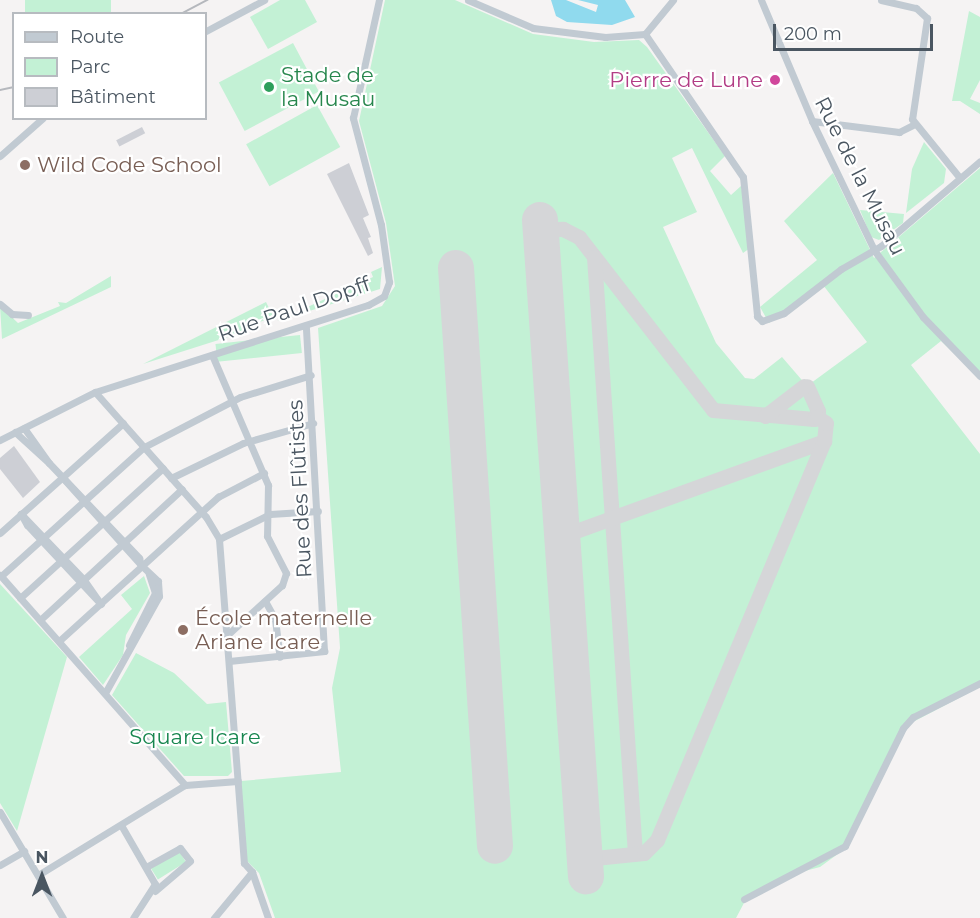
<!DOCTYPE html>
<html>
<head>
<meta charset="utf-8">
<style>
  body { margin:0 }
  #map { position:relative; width:980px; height:918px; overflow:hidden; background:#f5f3f3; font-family:Montserrat,sans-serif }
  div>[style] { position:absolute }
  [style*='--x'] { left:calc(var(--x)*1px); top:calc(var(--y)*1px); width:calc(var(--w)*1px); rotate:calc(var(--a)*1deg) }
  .green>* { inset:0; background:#c3f1d5; transform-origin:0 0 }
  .water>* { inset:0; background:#90daee }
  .taxiway>* { height:15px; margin:-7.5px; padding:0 7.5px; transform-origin:7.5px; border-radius:7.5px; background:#d5d6d8 }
  .runway>* { height:36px; margin:-18px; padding:0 18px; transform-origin:18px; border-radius:18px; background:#d5d6d8 }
  .building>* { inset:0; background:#cdcfd5; transform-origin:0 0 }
  .minor>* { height:7px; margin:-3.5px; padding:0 3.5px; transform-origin:3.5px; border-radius:3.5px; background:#c1cad2 }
  .rail>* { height:1.5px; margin:-0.75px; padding:0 0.75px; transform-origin:0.75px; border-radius:0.75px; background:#b5b8bd }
  .dots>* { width:16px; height:16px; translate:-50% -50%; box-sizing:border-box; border:3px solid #fff; border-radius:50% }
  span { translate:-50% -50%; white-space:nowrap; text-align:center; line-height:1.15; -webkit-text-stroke:4.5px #fff; paint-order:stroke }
  .leisure-label { font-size:21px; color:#27864d }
  .left { translate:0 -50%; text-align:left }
  .hotel-label { font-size:21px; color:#b23c85 }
  .right { translate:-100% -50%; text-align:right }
  .education-label { font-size:21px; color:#785e54 }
  .street-label { font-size:21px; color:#4a5661 }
  .park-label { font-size:21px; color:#17864f }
  .legend { position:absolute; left:12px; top:12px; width:195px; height:108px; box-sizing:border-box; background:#fff; border:2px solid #b7bbc0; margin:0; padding:8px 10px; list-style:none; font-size:18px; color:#4a5661 }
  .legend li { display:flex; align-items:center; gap:12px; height:30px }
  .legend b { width:30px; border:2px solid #b7bbc0 }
  .north { position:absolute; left:12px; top:846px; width:60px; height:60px; -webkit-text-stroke:4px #fff; paint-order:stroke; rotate:0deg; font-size:16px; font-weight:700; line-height:24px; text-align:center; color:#4a5661 }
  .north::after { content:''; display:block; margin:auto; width:21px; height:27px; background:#4a5661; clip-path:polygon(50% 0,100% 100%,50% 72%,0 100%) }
  .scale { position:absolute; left:773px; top:24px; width:160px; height:27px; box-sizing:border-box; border:3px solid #4a5661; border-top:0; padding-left:8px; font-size:18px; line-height:21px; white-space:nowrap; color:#4a5661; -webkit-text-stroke:4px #fff; paint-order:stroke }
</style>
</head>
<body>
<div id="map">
  <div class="green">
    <div style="left:25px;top:0;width:86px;height:14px"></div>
    <div style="clip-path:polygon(280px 0,305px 0,317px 22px,268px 49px,250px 17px)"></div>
    <div style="clip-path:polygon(385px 0,455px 0,533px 34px,594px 42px,639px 40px,647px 47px,725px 156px,710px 171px,731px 195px,741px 186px,753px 246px,743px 253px,692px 148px,672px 158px,697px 212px,663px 227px,716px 343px,745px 378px,754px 379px,782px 357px,807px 386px,867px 342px,823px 285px,769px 323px,760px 307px,817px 260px,784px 221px,833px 173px,874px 258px,980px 168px,980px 378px,941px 341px,911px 365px,980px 454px,980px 687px,913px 722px,904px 732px,846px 848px,820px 867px,801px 872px,744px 903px,736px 918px,275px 918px,259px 873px,246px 860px,241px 781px,341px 772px,332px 688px,340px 648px,318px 328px,382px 306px,395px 286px,386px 223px,359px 121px)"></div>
    <div style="clip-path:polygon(969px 11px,980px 17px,980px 80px,970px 99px,980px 103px,980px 114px,960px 101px,952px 101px)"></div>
    <div style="left:293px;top:43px;width:55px;height:84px;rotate:62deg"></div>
    <div style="left:317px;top:105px;width:48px;height:81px;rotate:61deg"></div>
    <div style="clip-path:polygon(924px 142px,946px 169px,944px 183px,906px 213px,912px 169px)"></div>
    <div style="clip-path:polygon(860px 210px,904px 214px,903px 223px,879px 240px,871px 237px)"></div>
    <div style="clip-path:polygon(382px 267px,380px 289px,277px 321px,373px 277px,371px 272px)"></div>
    <div style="clip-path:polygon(111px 276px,111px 287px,2px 339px,0 306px,18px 323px,60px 306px,58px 302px,66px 303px)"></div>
    <div style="clip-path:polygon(266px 302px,273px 316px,228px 337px,143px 364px)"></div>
    <div style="left:300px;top:335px;width:18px;height:85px;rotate:84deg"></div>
    <div style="clip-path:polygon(144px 576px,150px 593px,126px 635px,123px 655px,103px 685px,79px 657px,132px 609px,121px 595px)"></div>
    <div style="clip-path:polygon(0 584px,67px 657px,17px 831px,0 803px)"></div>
    <div style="clip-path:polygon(136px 653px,174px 673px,207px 704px,226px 702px,232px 772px,228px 776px,184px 776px,112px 695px)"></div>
    <div style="left:179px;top:851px;width:13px;height:33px;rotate:58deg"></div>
  </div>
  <div class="water">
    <div style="clip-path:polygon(551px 0,566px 0,596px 12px,598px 5px,578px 0,625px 0,635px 17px,612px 25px,567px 22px,556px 16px)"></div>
  </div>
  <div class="taxiway">
    <div style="--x:541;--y:230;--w:22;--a:-3"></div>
    <div style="--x:563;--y:229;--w:18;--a:27"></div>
    <div style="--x:579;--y:237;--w:219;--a:52.2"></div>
    <div style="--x:713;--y:410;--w:101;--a:5.1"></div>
    <div style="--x:814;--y:419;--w:9;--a:-63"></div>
    <div style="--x:818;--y:411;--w:27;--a:-114"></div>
    <div style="--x:594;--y:257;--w:598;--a:86.07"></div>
    <div style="--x:765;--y:416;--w:49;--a:-37.6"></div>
    <div style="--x:562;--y:536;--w:279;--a:-19.9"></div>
    <div style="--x:585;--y:859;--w:59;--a:-5.8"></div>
    <div style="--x:644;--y:853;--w:18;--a:-45"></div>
    <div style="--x:657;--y:840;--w:433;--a:-67.3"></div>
    <div style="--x:824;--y:441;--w:18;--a:-84"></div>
    <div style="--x:826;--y:423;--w:11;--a:-146"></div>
  </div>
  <div class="runway">
    <div style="--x:540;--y:220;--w:658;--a:85.99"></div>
    <div style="--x:456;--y:268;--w:579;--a:86.14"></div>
  </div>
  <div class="building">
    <div style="left:142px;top:127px;width:7px;height:29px;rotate:63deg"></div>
    <div style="clip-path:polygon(349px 163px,369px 215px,363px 218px,371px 237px,368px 238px,373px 253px,368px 256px,327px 174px)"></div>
    <div style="clip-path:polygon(14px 446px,40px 482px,23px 498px,0 469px,0 458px)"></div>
  </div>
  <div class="minor">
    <div style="--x:468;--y:0;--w:71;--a:23.3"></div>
    <div style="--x:533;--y:28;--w:73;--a:7.1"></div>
    <div style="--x:605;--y:37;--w:40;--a:-4.3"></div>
    <div style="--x:645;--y:34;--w:44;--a:-50.5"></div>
    <div style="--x:761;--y:0;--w:131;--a:67.1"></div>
    <div style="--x:812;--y:121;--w:143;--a:64.3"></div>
    <div style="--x:874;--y:250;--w:83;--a:53.8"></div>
    <div style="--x:923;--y:317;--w:82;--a:46"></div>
    <div style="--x:881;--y:0;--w:36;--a:13"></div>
    <div style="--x:916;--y:8;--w:15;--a:42"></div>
    <div style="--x:927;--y:18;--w:102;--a:98.4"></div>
    <div style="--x:912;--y:119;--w:76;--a:50.9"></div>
    <div style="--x:206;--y:31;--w:66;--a:-28.1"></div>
    <div style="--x:645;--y:34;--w:173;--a:55.6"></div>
    <div style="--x:743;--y:177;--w:140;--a:84.2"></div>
    <div style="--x:757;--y:316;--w:7;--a:45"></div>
    <div style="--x:762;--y:321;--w:23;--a:-20"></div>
    <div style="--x:784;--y:313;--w:72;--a:-37.7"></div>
    <div style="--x:841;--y:269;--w:46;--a:-29.9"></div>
    <div style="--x:881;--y:246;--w:130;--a:-40.6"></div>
    <div style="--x:812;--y:121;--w:88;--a:7.2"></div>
    <div style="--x:899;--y:132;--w:18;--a:-27"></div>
    <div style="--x:0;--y:156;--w:57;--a:-41.5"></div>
    <div style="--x:0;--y:304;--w:16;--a:40"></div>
    <div style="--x:12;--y:314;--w:16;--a:4"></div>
    <div style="--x:212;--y:355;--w:142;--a:66.7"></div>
    <div style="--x:268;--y:485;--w:51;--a:91.1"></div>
    <div style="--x:267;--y:536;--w:42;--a:62.8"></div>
    <div style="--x:286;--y:573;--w:13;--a:108"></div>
    <div style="--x:282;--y:585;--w:74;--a:137.7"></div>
    <div style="--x:95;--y:392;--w:167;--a:48.4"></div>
    <div style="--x:206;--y:517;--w:26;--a:59"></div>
    <div style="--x:219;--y:539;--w:325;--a:85.6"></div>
    <div style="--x:244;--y:863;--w:12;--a:48"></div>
    <div style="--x:252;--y:872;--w:60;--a:129.6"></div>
    <div style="--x:15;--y:432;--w:46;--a:42.4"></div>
    <div style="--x:49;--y:463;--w:43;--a:-125.5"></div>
    <div style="--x:0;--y:440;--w:106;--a:-26.8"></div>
    <div style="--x:95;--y:392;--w:287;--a:-17.7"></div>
    <div style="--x:368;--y:305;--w:18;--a:-29"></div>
    <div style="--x:384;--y:296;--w:15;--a:-70"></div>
    <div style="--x:389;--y:282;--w:58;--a:-98"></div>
    <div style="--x:381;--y:225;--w:111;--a:-104.7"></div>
    <div style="--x:353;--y:118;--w:121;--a:-77.6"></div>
    <div style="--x:49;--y:463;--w:131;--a:46.5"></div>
    <div style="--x:139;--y:558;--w:7;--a:74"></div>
    <div style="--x:141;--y:565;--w:118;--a:-131.9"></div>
    <div style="--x:171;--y:478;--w:80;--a:-25.9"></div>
    <div style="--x:243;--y:443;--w:73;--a:-15.9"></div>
    <div style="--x:21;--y:514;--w:91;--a:46.3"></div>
    <div style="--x:84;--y:580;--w:29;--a:55"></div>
    <div style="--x:101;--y:604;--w:108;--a:-133.1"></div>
    <div style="--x:27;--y:525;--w:13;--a:-119"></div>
    <div style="--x:0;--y:533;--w:165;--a:-41.8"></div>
    <div style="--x:219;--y:539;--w:57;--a:-26.1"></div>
    <div style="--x:270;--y:514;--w:48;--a:-3.6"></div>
    <div style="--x:0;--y:575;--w:280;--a:48.6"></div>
    <div style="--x:1;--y:576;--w:193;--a:-42.1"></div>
    <div style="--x:144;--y:447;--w:108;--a:-27.5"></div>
    <div style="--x:240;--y:397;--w:74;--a:-17.2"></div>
    <div style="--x:20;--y:598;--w:193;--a:-42.3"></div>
    <div style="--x:265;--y:601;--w:21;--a:61"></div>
    <div style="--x:275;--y:619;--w:38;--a:83"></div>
    <div style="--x:40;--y:620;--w:193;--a:-42.7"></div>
    <div style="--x:59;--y:641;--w:215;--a:-42.2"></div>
    <div style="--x:218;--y:497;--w:52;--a:-27.6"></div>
    <div style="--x:129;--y:645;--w:58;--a:-63.4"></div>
    <div style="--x:155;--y:593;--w:20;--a:-108"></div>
    <div style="--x:229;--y:661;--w:96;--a:-6"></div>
    <div style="--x:324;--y:651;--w:326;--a:-93.2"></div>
    <div style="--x:105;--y:693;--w:111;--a:-60.9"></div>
    <div style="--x:159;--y:596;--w:15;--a:-94"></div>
    <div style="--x:158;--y:581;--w:23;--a:-137"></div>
    <div style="--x:0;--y:812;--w:123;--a:59.3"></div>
    <div style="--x:121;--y:825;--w:68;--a:60"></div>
    <div style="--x:155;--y:884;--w:40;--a:122.9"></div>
    <div style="--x:0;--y:865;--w:28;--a:-30"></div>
    <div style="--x:146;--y:867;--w:39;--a:-29"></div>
    <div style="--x:180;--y:848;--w:16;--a:52"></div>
    <div style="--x:190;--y:861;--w:46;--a:139.4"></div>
    <div style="--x:252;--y:872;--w:49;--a:70.8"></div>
    <div style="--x:38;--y:875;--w:172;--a:-31.5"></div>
    <div style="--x:185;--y:785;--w:53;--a:-4.3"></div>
    <div style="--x:744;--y:899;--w:114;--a:-27.7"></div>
    <div style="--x:845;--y:846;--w:131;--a:-63.8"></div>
    <div style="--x:903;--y:728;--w:15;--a:-48"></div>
    <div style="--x:913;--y:717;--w:75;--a:-26.9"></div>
  </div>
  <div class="rail">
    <div style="--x:181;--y:14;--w:30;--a:-28"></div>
    <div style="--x:0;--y:90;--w:14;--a:-12"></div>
  </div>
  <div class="dots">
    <div style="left:775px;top:80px;background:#d1479c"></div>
    <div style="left:269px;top:87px;background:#2e9e5b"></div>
    <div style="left:25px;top:165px;background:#8d6e63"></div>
    <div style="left:183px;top:630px;background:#8d6e63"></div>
  </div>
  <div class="leisure-label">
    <span class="left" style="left:281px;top:87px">Stade de<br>la Musau</span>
  </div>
  <div class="hotel-label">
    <span class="right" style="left:763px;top:80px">Pierre de Lune</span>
  </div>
  <div class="education-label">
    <span class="left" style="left:37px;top:165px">Wild Code School</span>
    <span class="left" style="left:195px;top:630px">École maternelle<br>Ariane Icare</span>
  </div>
  <div class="street-label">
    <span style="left:860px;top:176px;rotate:63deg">Rue de la Musau</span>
    <span style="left:294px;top:309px;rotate:-19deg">Rue Paul Dopff</span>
    <span style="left:300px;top:489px;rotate:-93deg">Rue des Flûtistes</span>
  </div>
  <div class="park-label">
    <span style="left:195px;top:737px">Square Icare</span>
  </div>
  <ul class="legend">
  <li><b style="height:8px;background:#c1cad2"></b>Route</li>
  <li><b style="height:16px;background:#c3f1d5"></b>Parc</li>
  <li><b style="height:16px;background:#cdcfd5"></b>Bâtiment</li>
  </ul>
  <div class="north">N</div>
  <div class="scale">200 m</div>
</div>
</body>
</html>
